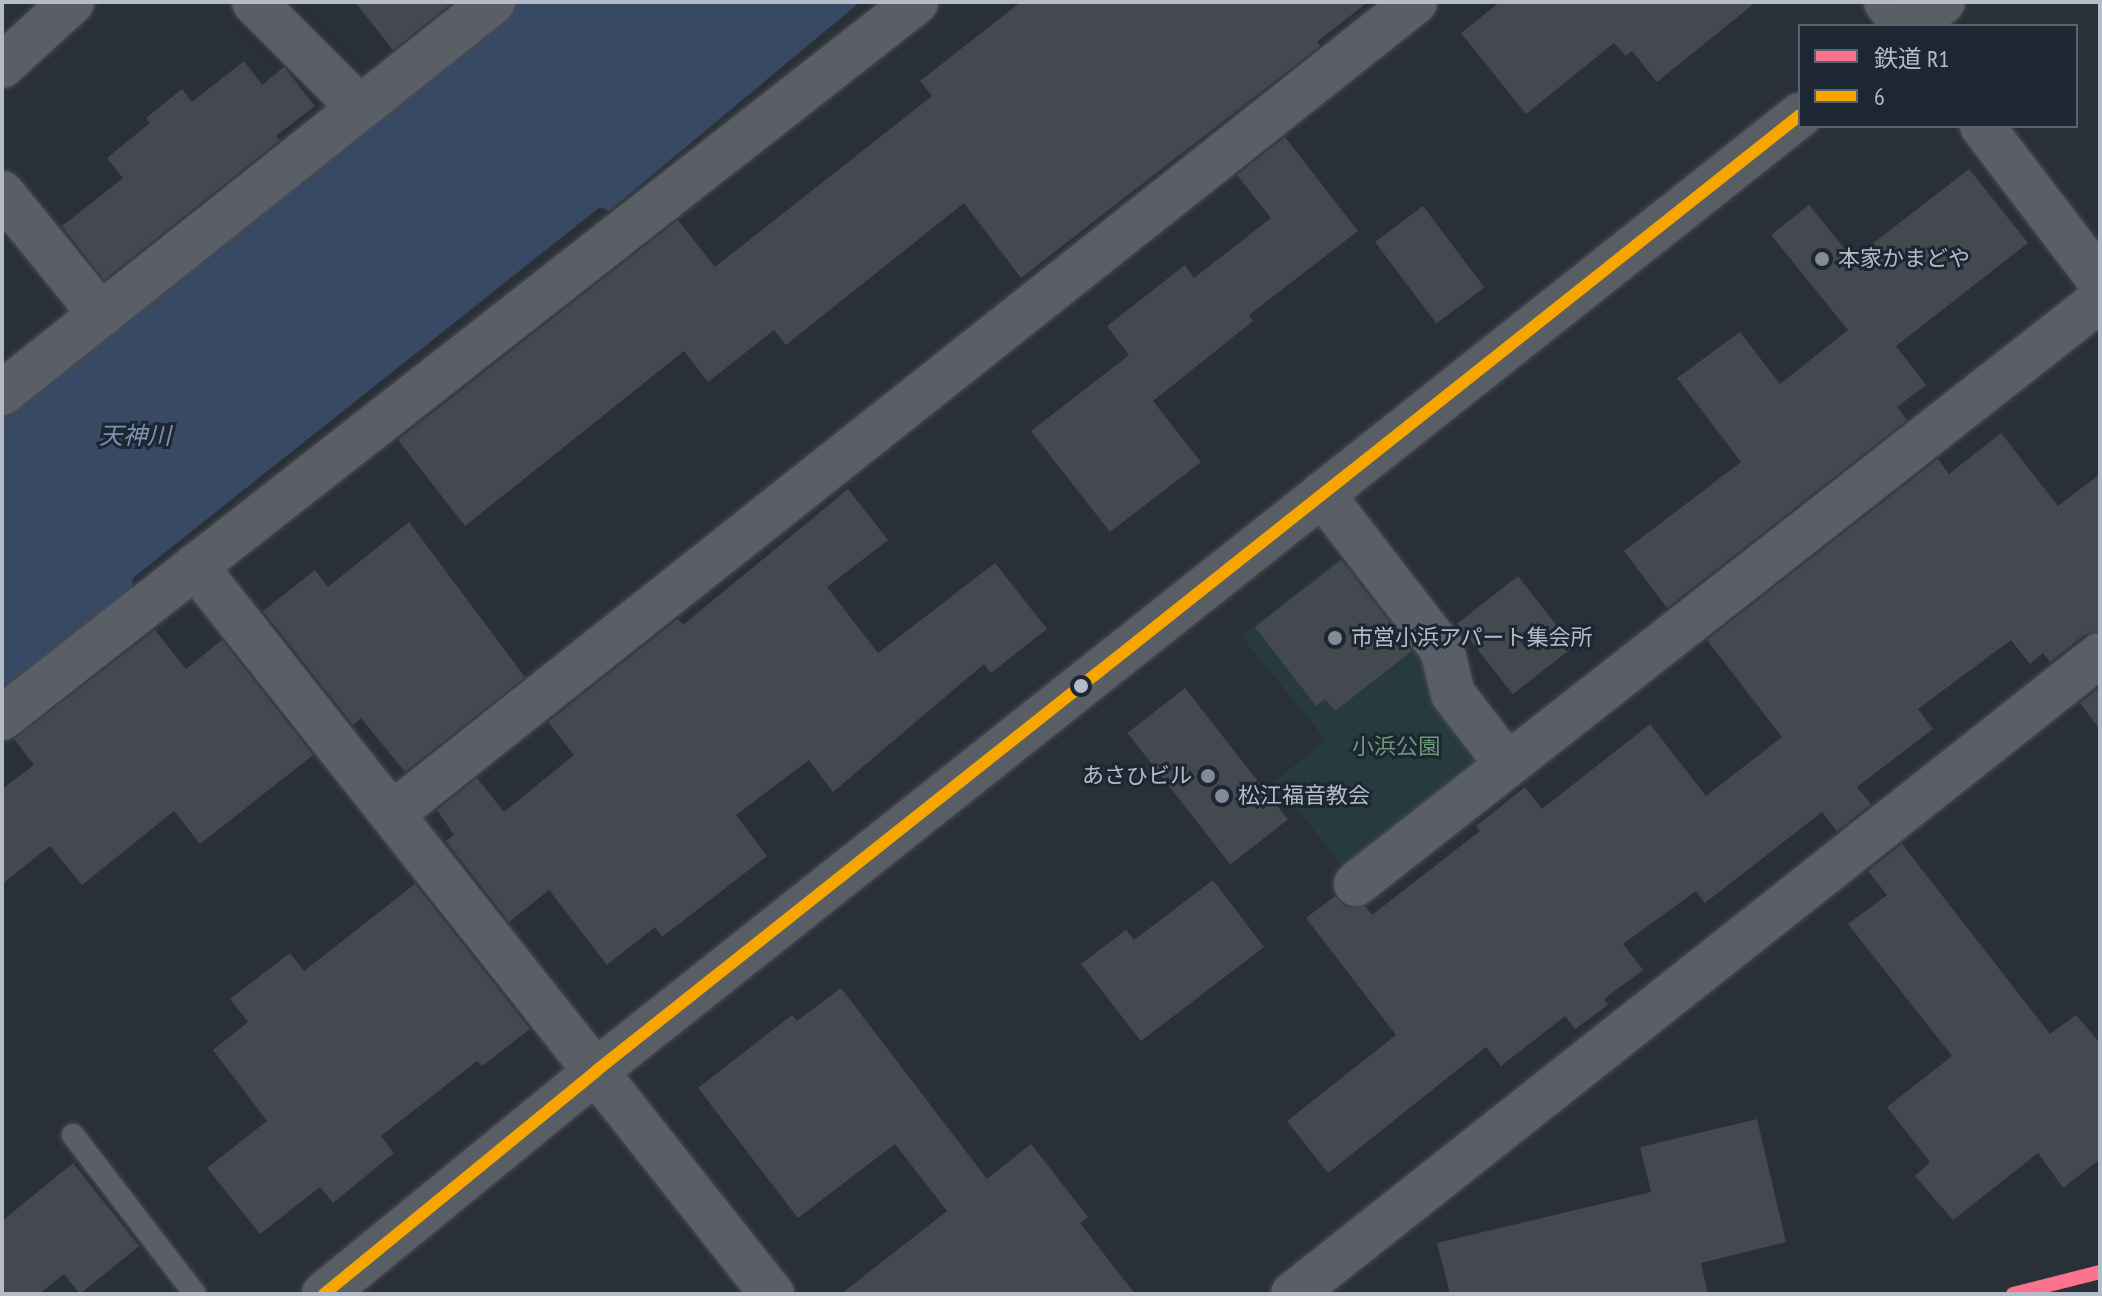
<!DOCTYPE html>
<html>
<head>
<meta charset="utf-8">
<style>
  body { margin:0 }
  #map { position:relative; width:2102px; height:1296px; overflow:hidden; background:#2a3038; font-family:"PT Sans Narrow","Noto Sans JP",sans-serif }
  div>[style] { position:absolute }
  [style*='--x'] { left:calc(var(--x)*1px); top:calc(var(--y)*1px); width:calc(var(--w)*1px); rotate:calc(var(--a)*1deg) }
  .green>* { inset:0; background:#273a3e }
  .water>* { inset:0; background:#384963 }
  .building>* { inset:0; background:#444950; transform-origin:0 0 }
  .roads { filter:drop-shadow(0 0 2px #484c53) drop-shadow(0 0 2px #484c53) }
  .lane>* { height:22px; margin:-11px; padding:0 11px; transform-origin:11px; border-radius:11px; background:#5a5e66 }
  .street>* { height:44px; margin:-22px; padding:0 22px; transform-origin:22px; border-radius:22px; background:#5a5e66 }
  .secondary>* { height:44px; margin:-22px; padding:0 22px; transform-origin:22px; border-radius:22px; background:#595d64 }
  .bus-1>* { height:12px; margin:-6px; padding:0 6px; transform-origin:6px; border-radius:6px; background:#f7a600 }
  .rail-1>* { height:14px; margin:-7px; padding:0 7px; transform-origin:7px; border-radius:7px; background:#fc738d }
  .dots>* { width:22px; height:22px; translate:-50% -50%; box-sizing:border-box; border:4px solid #1d2633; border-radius:50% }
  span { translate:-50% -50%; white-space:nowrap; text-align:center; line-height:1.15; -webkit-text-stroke:6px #1d2633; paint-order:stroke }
  .poi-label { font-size:22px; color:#b4bcc9 }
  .left { translate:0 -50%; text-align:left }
  .right { translate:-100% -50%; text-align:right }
  .park-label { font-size:22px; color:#6b9a76 }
  .water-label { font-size:24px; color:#7c92b1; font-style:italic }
  .frame { position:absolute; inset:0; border:4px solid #b4bcc9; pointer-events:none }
  .legend { position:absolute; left:1798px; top:24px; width:280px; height:104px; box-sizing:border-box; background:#1d2633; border:2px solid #59626f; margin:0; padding:10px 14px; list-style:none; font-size:24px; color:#b4bcc9 }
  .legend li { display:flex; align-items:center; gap:16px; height:40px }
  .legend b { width:40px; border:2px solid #59626f }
</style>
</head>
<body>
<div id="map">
  <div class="green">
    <div style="clip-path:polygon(1346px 553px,1435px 669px,1478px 740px,1478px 771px,1348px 873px,1275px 781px,1326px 740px,1241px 636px)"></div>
  </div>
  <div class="water">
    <div style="clip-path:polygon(514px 2px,860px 2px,609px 211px,600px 207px,133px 578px,132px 591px,2px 694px,2px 401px)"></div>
  </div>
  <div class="building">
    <div style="clip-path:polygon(355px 2px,453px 2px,393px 50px)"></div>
    <div style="clip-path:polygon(1021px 2px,1368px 2px,1317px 42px,1320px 46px,1021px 278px,964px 203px,786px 345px,774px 330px,708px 382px,684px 351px,465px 526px,398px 440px,678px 220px,715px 267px,932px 96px,920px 81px)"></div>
    <div style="clip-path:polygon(1500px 2px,1756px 2px,1657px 82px,1632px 51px,1626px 56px,1614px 43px,1526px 114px,1461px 33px)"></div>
    <div style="clip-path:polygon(244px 61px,262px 85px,284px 67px,315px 106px,276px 136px,280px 140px,104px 280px,62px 226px,123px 178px,107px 158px,150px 123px,146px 118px,182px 89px,192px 102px)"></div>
    <div style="clip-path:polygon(1285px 137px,1358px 231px,1249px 315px,1253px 321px,1153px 401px,1201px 462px,1110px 532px,1031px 431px,1129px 355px,1107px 326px,1185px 265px,1194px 278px,1271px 218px,1237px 175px)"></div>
    <div style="clip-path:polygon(1969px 169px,2028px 243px,1896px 346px,1926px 385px,1897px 407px,1907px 420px,1667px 608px,1624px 551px,1741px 462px,1677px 378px,1740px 332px,1780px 384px,1848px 330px,1771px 235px,1809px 205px,1853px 259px)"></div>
    <div style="left:1423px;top:206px;width:102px;height:60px;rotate:53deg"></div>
    <div style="clip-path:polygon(2001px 433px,2058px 506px,2100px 474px,2100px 631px,2084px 635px,2050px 662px,2043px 653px,2030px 664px,2011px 640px,1918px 709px,1933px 729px,1857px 787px,1871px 804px,1837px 831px,1822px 812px,1705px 903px,1696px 891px,1623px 944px,1643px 970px,1604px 999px,1608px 1005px,1575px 1029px,1565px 1016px,1501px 1066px,1486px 1047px,1328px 1173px,1287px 1121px,1396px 1035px,1306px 918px,1335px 896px,1346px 907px,1365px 906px,1372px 915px,1480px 831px,1476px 826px,1525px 787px,1542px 809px,1650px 724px,1706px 796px,1782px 737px,1707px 640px,1938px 459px,1949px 474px)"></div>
    <div style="clip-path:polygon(848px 489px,888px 540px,827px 587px,878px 653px,995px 563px,1047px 629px,991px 673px,984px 664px,833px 792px,809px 760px,736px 815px,767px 856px,662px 937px,655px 927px,607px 965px,549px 890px,509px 922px,446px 841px,454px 835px,437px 810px,477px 778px,504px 812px,574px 755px,548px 722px,678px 619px,683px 625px)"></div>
    <div style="clip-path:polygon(409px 522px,525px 677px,405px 772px,361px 718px,353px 725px,263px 611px,315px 570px,328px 587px)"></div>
    <div style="clip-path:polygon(1341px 560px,1412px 651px,1335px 711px,1325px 699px,1316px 706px,1255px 627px)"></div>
    <div style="left:1518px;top:576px;width:90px;height:77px;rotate:52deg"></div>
    <div style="clip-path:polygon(155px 630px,186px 669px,222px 640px,313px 755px,200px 844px,174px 811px,82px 885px,50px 846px,2px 884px,2px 789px,34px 765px,14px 739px)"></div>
    <div style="clip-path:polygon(2100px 687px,2100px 730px,2080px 703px)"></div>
    <div style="left:1185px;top:688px;width:167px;height:73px;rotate:52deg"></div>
    <div style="clip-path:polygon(1902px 844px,2050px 1034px,2076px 1015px,2100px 1043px,2100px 1159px,2063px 1188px,2038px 1153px,1953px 1220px,1915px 1176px,1930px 1162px,1887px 1107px,1952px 1056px,1848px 924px,1887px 895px,1868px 871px)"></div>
    <div style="clip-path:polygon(1213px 880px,1264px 947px,1141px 1041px,1081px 964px,1126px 930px,1134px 940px)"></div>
    <div style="clip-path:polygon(415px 884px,530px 1029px,482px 1066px,477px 1061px,381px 1136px,394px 1153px,333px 1203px,320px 1187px,260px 1234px,207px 1168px,267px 1121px,213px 1050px,248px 1022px,230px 999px,290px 953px,304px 971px)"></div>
    <div style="clip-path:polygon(841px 988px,987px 1179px,1031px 1144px,1088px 1217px,1080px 1223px,1135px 1294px,841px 1294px,947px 1211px,895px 1144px,798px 1218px,698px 1088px,792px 1015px,797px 1021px)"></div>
    <div style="clip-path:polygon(1757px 1119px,1786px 1242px,1701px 1263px,1708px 1294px,1450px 1294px,1437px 1243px,1651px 1192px,1640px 1147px)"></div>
    <div style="clip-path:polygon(73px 1163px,139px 1246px,80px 1294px,64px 1274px,39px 1294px,2px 1294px,2px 1221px)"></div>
  </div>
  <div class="roads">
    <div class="lane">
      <div style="--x:73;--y:1135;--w:200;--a:52.5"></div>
    </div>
    <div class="street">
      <div style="--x:254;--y:2;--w:148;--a:45"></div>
      <div style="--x:1886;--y:2;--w:31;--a:52"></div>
      <div style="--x:2;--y:66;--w:95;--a:-42.4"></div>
      <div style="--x:1982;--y:126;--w:195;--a:52.7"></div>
      <div style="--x:2;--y:193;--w:157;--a:50.9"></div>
      <div style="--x:2;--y:393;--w:628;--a:-38.53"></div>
      <div style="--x:1322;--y:494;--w:196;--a:52.3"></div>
      <div style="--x:1442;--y:649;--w:46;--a:76.3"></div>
      <div style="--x:1453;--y:694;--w:87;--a:52.5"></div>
      <div style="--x:195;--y:566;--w:929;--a:51.6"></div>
      <div style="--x:2;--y:718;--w:1161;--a:-38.07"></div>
      <div style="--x:392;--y:814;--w:1306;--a:-38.44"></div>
      <div style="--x:1356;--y:884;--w:946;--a:-38.13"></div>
      <div style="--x:1293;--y:1294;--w:1029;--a:-38.37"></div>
    </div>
    <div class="secondary">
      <div style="--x:1912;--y:26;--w:39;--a:-38"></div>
      <div style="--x:324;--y:1294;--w:352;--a:-39.3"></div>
      <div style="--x:596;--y:1071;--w:1537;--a:-38.45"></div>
    </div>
  </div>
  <div class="bus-1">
    <div style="--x:324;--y:1294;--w:352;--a:-39.3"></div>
    <div style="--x:596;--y:1071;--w:1537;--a:-38.45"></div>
  </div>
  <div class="rail-1">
    <div style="--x:2013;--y:1294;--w:90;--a:-14.2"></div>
  </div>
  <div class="dots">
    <div style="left:1822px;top:259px;background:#848b96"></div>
    <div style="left:1335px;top:638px;background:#848b96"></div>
    <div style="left:1081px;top:686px;background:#b4bcc9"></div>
    <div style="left:1208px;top:776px;background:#848b96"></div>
    <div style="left:1222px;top:796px;background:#848b96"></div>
  </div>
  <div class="poi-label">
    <span class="left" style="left:1838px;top:259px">本家かまどや</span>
    <span class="left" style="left:1351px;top:638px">市営小浜アパート集会所</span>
    <span class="right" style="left:1192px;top:776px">あさひビル</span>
    <span class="left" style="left:1238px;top:796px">松江福音教会</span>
  </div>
  <div class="park-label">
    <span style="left:1396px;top:747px">小浜公園</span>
  </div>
  <div class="water-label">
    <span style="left:135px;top:436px">天神川</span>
  </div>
  <div class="frame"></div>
  <ul class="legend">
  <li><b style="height:10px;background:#fc738d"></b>鉄道 R1</li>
  <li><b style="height:10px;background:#f7a600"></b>6</li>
  </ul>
</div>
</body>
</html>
